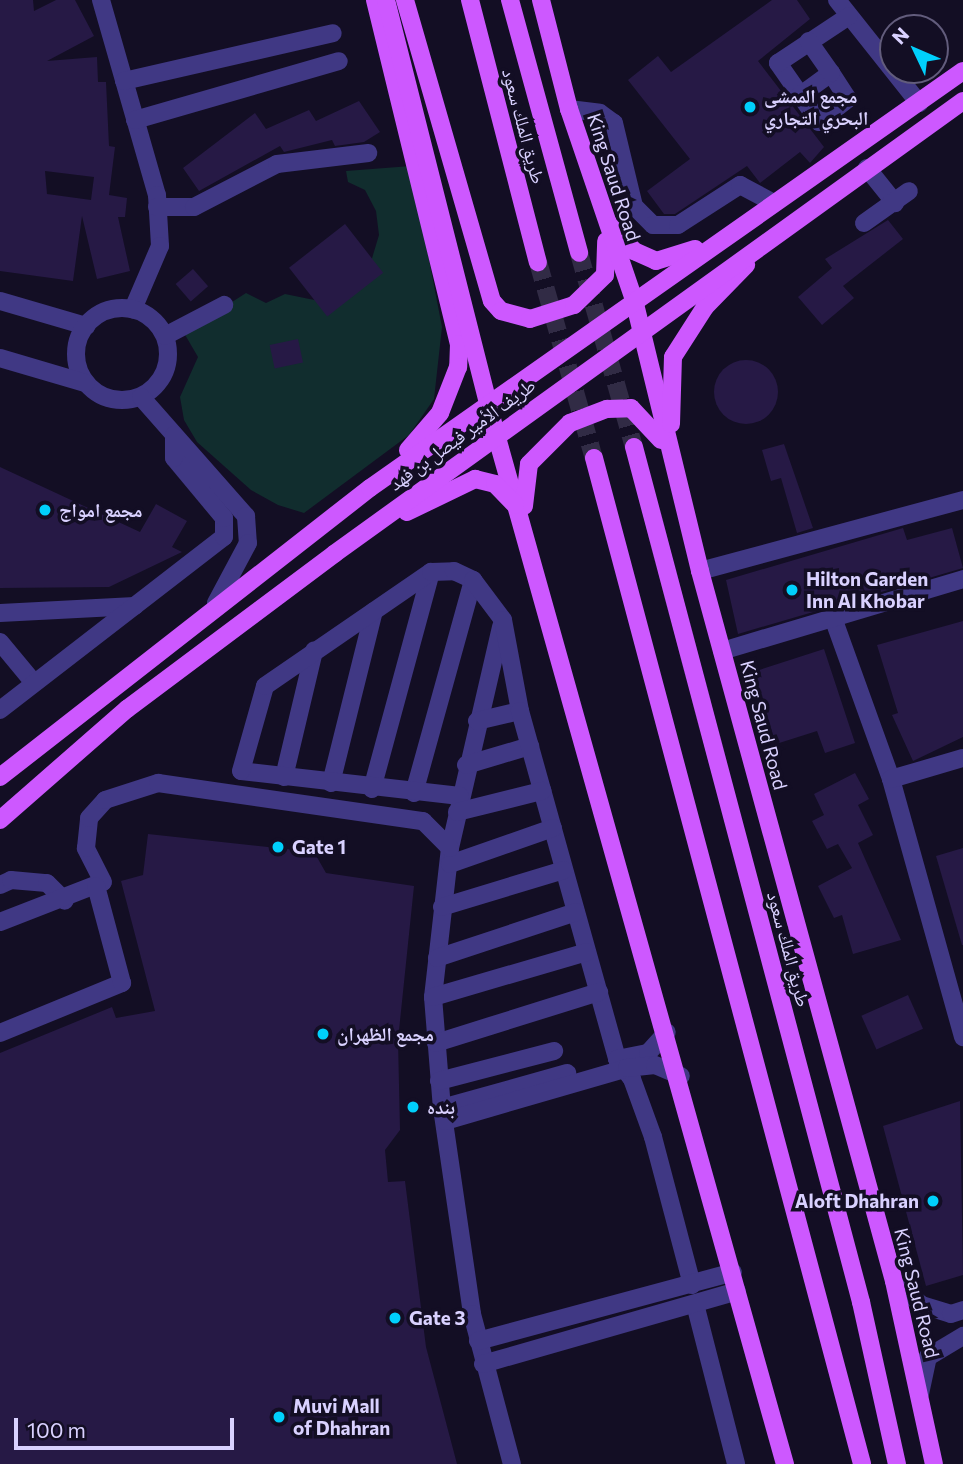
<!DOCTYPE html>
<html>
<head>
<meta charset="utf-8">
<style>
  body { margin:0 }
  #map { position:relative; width:963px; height:1464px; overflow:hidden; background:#130e24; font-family:Commissioner,"Noto Naskh Arabic",sans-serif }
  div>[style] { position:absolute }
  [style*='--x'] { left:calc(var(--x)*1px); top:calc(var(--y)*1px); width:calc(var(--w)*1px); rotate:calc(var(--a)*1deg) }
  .green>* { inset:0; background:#112d2e }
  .building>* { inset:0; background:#261945; transform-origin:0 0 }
  .round { border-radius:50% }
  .major-tunnel>* { height:18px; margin-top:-9px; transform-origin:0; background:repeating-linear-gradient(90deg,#312b45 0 18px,transparent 0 27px) }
  .minor>* { height:18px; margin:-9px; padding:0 9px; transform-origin:9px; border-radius:9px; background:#403884 }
  .minor>.ring { margin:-9px; padding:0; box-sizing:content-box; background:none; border:18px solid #403884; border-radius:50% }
  .major>* { height:18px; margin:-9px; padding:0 9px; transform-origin:9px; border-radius:9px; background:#cd58ff }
  .dots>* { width:19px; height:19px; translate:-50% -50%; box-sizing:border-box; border:4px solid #130e24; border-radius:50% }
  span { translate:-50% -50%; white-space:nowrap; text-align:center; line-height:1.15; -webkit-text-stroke:7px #130e24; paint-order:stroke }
  .poi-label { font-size:19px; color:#d9d1ff; font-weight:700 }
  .left { translate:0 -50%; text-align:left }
  .right { translate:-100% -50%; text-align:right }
  .street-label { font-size:19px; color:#d9d1ff }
  .north { position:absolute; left:879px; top:14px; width:70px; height:70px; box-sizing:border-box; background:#130e24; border:2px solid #625c7c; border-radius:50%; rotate:314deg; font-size:19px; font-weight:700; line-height:28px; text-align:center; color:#d9d1ff }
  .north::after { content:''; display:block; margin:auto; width:24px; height:32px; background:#00d0fc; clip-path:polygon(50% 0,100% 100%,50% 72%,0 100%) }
  .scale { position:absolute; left:14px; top:1418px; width:220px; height:32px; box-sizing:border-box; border:4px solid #d9d1ff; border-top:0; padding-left:9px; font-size:21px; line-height:24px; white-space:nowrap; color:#d9d1ff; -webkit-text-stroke:5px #130e24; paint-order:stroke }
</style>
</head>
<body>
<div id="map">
  <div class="green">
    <div style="clip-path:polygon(411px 166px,442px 327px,434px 399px,409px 435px,304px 513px,278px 505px,251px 490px,197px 442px,184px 420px,180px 397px,198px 357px,184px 333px,246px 293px,266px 303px,285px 294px,324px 302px,370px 265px,379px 235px,376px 211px,365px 190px,348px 182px,346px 171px)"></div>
  </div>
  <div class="building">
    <div style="clip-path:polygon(evenodd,0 0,33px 0,34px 11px,56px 0,75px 0,94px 36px,47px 61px,97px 57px,98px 82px,106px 82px,109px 146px,115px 147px,109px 195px,127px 198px,125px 217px,118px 217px,130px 271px,97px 279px,82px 216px,73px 281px,0 271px,0 0,45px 171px,94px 177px,91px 200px,47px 194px,45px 171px)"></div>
    <div style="clip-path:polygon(772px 0,797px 0,810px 19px,758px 61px,824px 147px,810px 163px,800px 152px,760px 183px,747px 166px,675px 214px,664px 214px,647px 191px,690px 159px,628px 80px,658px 56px,671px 72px)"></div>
    <div style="clip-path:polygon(359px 101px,380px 132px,364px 142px,335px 146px,332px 140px,284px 152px,280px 146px,199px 191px,183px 168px,255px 113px,266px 129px,309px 110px,316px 121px)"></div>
    <div style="clip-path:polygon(888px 220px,903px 239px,843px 286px,854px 298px,822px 325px,798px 297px,832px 268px,825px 259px)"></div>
    <div style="left:345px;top:224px;width:62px;height:71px;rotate:52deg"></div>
    <div style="left:193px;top:269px;width:23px;height:23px;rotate:49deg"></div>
    <div style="left:298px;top:339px;width:24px;height:29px;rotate:78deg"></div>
    <div class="round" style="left:714px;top:360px;width:64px;height:64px"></div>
    <div style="clip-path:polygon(784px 444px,813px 528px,797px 533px,781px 478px,771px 481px,762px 450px)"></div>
    <div style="clip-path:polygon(0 467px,140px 532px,156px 504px,187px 521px,172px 547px,182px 552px,109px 587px,0 588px)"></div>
    <div style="clip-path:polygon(903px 528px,907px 540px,952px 528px,963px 568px,738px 634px,726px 580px)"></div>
    <div style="clip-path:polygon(963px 621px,963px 737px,913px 761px,892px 715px,898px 713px,877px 645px)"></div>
    <div style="clip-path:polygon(824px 649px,855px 743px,825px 753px,817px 731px,776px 744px,753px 672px)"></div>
    <div style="clip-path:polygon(855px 773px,869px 799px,858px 805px,873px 835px,858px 843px,901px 940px,853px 954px,842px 915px,834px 918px,818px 886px,852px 868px,838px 844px,827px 849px,812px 821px,824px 815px,814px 794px)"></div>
    <div style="clip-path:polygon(148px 834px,314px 852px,326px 873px,414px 886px,398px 1040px,400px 1130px,385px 1150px,388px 1182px,405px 1181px,426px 1347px,457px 1464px,0 1464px,0 1053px,112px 1007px,116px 1018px,155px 1011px,121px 881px,143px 875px)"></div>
    <div style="clip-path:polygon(963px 848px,963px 945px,962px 945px,936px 856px)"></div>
    <div style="left:908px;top:995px;width:37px;height:51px;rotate:66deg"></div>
    <div style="clip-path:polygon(960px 1101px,963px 1275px,926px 1286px,883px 1126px)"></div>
  </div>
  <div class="major-tunnel">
    <div style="--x:579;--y:253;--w:202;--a:74.2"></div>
    <div style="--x:538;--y:262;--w:204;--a:74.1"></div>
  </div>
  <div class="minor">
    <div style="--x:101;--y:0;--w:203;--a:74"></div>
    <div style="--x:157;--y:195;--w:51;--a:86.6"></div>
    <div style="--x:160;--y:246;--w:69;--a:113.2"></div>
    <div style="--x:837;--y:0;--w:132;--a:51.5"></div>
    <div style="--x:831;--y:73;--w:31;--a:57"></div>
    <div style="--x:848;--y:99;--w:37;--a:142"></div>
    <div style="--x:819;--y:122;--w:72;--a:-124.8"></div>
    <div style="--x:778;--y:63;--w:85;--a:-33.5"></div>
    <div style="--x:124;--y:81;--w:214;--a:-12.9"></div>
    <div style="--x:798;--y:97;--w:41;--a:-36"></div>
    <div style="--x:831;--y:73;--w:39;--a:-125"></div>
    <div style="--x:569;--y:109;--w:31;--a:7"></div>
    <div style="--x:600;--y:113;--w:17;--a:36"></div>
    <div style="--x:614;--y:123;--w:85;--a:76.5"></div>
    <div style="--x:634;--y:206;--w:27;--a:45"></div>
    <div style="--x:653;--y:225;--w:25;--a:0"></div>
    <div style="--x:678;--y:225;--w:74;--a:-32.8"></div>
    <div style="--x:740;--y:185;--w:38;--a:28"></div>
    <div style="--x:135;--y:120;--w:212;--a:-16.1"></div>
    <div style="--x:867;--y:168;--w:45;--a:51.3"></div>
    <div style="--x:157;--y:207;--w:37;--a:0"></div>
    <div style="--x:194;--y:207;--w:93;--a:-27.4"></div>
    <div style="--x:277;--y:164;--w:92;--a:-6.9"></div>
    <div style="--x:864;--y:223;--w:55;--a:-35.4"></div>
    <div style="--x:0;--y:301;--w:90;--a:16.2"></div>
    <div class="ring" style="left:76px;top:308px;width:74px;height:74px"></div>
    <div style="--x:165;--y:336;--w:67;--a:-27.7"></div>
    <div style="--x:0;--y:358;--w:89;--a:16.4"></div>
    <div style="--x:141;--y:397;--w:159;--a:48.6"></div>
    <div style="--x:246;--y:516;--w:27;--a:86"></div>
    <div style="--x:248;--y:543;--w:68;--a:118.1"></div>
    <div style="--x:700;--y:571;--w:272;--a:-15.1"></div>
    <div style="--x:0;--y:613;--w:135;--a:-3"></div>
    <div style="--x:832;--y:615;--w:174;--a:70.2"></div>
    <div style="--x:891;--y:779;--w:268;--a:74.4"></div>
    <div style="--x:501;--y:627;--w:227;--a:103"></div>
    <div style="--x:450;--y:848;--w:150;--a:96.5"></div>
    <div style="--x:433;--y:997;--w:111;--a:85.4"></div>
    <div style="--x:442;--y:1108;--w:208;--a:81.7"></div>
    <div style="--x:472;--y:1314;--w:155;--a:75.1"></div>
    <div style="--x:0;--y:642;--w:53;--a:50.3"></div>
    <div style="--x:722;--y:651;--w:252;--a:-16.6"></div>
    <div style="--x:0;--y:710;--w:283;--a:-37.7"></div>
    <div style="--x:224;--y:537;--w:19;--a:-90"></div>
    <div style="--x:224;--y:518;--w:78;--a:-129.8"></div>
    <div style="--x:174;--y:458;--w:23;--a:-90"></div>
    <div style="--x:477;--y:721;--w:44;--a:-13.1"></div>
    <div style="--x:466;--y:765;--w:67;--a:-16.5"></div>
    <div style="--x:284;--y:777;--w:130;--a:-76.6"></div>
    <div style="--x:891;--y:779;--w:75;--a:-16.3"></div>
    <div style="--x:331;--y:783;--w:177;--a:-76"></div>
    <div style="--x:372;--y:789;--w:225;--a:-74.8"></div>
    <div style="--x:414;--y:793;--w:221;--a:-74.5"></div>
    <div style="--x:460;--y:796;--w:220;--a:-173.5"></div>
    <div style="--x:241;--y:771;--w:88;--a:-74.2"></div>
    <div style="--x:265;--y:686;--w:201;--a:-34.5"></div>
    <div style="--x:431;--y:572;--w:23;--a:-2"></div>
    <div style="--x:454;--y:571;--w:21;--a:25"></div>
    <div style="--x:473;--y:580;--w:50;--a:53.1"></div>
    <div style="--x:503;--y:620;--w:93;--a:79.4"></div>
    <div style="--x:520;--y:711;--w:361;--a:74.4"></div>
    <div style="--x:617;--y:1059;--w:25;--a:53"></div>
    <div style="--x:632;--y:1079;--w:62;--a:70.1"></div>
    <div style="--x:653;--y:1137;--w:153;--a:75.2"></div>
    <div style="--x:457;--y:812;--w:88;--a:-13.9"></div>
    <div style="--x:450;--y:864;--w:109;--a:-19.3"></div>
    <div style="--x:0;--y:885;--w:12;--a:-24"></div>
    <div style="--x:11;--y:880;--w:36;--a:5"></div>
    <div style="--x:47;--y:883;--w:25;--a:45"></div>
    <div style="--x:442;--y:907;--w:127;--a:-16.9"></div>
    <div style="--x:0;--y:922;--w:110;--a:-21.2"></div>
    <div style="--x:103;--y:882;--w:38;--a:-117"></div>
    <div style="--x:86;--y:848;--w:30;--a:-84"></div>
    <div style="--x:89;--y:818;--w:24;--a:-48"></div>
    <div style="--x:105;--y:800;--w:56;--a:-17.8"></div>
    <div style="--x:158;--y:783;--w:268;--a:8.2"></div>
    <div style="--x:423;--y:821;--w:38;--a:45"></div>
    <div style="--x:437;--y:958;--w:146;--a:-18.3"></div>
    <div style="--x:433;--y:997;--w:160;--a:-16.3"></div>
    <div style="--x:0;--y:1033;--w:132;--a:-22.3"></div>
    <div style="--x:122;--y:983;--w:100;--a:-105"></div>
    <div style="--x:436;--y:1043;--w:171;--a:-17.4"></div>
    <div style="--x:617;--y:1059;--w:32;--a:-11"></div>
    <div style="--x:648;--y:1053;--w:28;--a:-48"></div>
    <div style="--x:439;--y:1081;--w:119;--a:-14.6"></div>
    <div style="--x:442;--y:1108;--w:130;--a:-15.6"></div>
    <div style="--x:445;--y:1121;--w:190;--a:-16.2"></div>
    <div style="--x:627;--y:1068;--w:28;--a:-6"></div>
    <div style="--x:655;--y:1065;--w:28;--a:23"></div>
    <div style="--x:894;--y:1281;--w:37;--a:41"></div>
    <div style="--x:922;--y:1305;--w:30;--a:17"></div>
    <div style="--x:951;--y:1314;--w:13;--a:-18"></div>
    <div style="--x:695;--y:1304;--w:165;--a:75.6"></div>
    <div style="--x:478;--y:1341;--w:264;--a:-15.1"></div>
    <div style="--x:483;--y:1364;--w:264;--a:-16"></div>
    <div style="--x:920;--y:1394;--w:38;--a:-78"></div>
    <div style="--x:928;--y:1357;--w:41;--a:-31"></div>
  </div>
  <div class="major">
    <div style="--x:375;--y:0;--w:354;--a:76.3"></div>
    <div style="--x:459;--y:344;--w:23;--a:92"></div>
    <div style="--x:458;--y:367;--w:49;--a:111.4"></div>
    <div style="--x:440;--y:413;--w:49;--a:130.9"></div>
    <div style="--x:386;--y:0;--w:448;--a:75.8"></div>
    <div style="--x:496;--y:434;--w:1070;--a:74.33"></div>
    <div style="--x:405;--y:0;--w:313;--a:73.9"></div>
    <div style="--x:492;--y:301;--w:13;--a:48"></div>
    <div style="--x:501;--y:311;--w:30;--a:15"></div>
    <div style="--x:530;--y:319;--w:46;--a:-17.7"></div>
    <div style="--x:574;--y:305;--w:43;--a:-44.1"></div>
    <div style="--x:605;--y:275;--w:34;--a:-88"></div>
    <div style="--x:470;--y:0;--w:271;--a:75.5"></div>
    <div style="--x:510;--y:0;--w:262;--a:74.7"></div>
    <div style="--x:541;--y:0;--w:113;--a:75.6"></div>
    <div style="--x:569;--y:109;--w:202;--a:71.2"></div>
    <div style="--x:634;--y:300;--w:279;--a:76.3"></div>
    <div style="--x:700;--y:571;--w:736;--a:74.72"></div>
    <div style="--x:894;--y:1281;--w:187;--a:77.7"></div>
    <div style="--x:613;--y:226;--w:33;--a:50"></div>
    <div style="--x:634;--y:251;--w:24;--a:24"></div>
    <div style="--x:656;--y:261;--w:41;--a:-17.1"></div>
    <div style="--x:671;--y:424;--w:67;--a:-88.3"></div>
    <div style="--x:673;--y:357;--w:59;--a:-57.4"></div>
    <div style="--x:705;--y:307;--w:59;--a:-45.7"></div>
    <div style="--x:634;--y:447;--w:885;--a:75.13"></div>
    <div style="--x:861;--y:1302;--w:166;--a:77.5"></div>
    <div style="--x:594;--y:458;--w:1041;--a:75.08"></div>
    <div style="--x:524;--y:506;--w:42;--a:-83.2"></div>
    <div style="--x:529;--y:464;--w:58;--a:-45"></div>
    <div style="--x:570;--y:423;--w:40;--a:-21"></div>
    <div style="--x:607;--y:409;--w:24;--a:-2"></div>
    <div style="--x:631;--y:408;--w:44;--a:46.8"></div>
    <div style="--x:407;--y:512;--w:76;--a:-25.9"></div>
    <div style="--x:475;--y:479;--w:21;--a:14"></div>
    <div style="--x:495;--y:484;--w:29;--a:46"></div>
    <div style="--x:0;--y:777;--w:469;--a:-38"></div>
    <div style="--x:370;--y:488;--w:725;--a:-35.12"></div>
    <div style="--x:0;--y:820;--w:169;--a:-41.2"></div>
    <div style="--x:127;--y:709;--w:259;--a:-36.8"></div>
    <div style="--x:334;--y:554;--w:775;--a:-35.76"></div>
  </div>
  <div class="dots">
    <div style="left:750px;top:107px;background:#00d0fc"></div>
    <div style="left:45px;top:510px;background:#00d0fc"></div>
    <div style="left:792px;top:590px;background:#00d0fc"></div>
    <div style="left:278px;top:847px;background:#00d0fc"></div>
    <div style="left:323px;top:1034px;background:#00d0fc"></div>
    <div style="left:413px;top:1107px;background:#00d0fc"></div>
    <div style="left:933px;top:1201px;background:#00d0fc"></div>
    <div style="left:395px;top:1318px;background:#00d0fc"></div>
    <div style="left:279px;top:1417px;background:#00d0fc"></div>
  </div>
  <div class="poi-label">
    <span class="left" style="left:764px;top:107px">مجمع الممشى<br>البحري التجاري</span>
    <span class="left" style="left:59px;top:510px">مجمع امواج</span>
    <span class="left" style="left:806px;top:590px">Hilton Garden<br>Inn Al Khobar</span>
    <span class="left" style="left:292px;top:847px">Gate 1</span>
    <span class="left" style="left:337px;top:1034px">مجمع الظهران</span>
    <span class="left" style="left:427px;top:1107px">بنده</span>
    <span class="right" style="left:919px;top:1201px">Aloft Dhahran</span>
    <span class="left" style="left:409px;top:1318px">Gate 3</span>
    <span class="left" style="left:293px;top:1417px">Muvi Mall<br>of Dhahran</span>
  </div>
  <div class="street-label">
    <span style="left:524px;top:126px;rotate:75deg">طريق الملك سعود</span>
    <span style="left:614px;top:177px;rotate:72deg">King Saud Road</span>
    <span style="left:462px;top:434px;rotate:-36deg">طريف الأمير فيصل بن فهد</span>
    <span style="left:764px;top:725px;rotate:75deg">King Saud Road</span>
    <span style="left:789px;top:949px;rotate:75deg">طريق الملك سعود</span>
    <span style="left:917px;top:1293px;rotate:76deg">King Saud Road</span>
  </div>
  <div class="north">N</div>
  <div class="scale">100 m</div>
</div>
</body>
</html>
